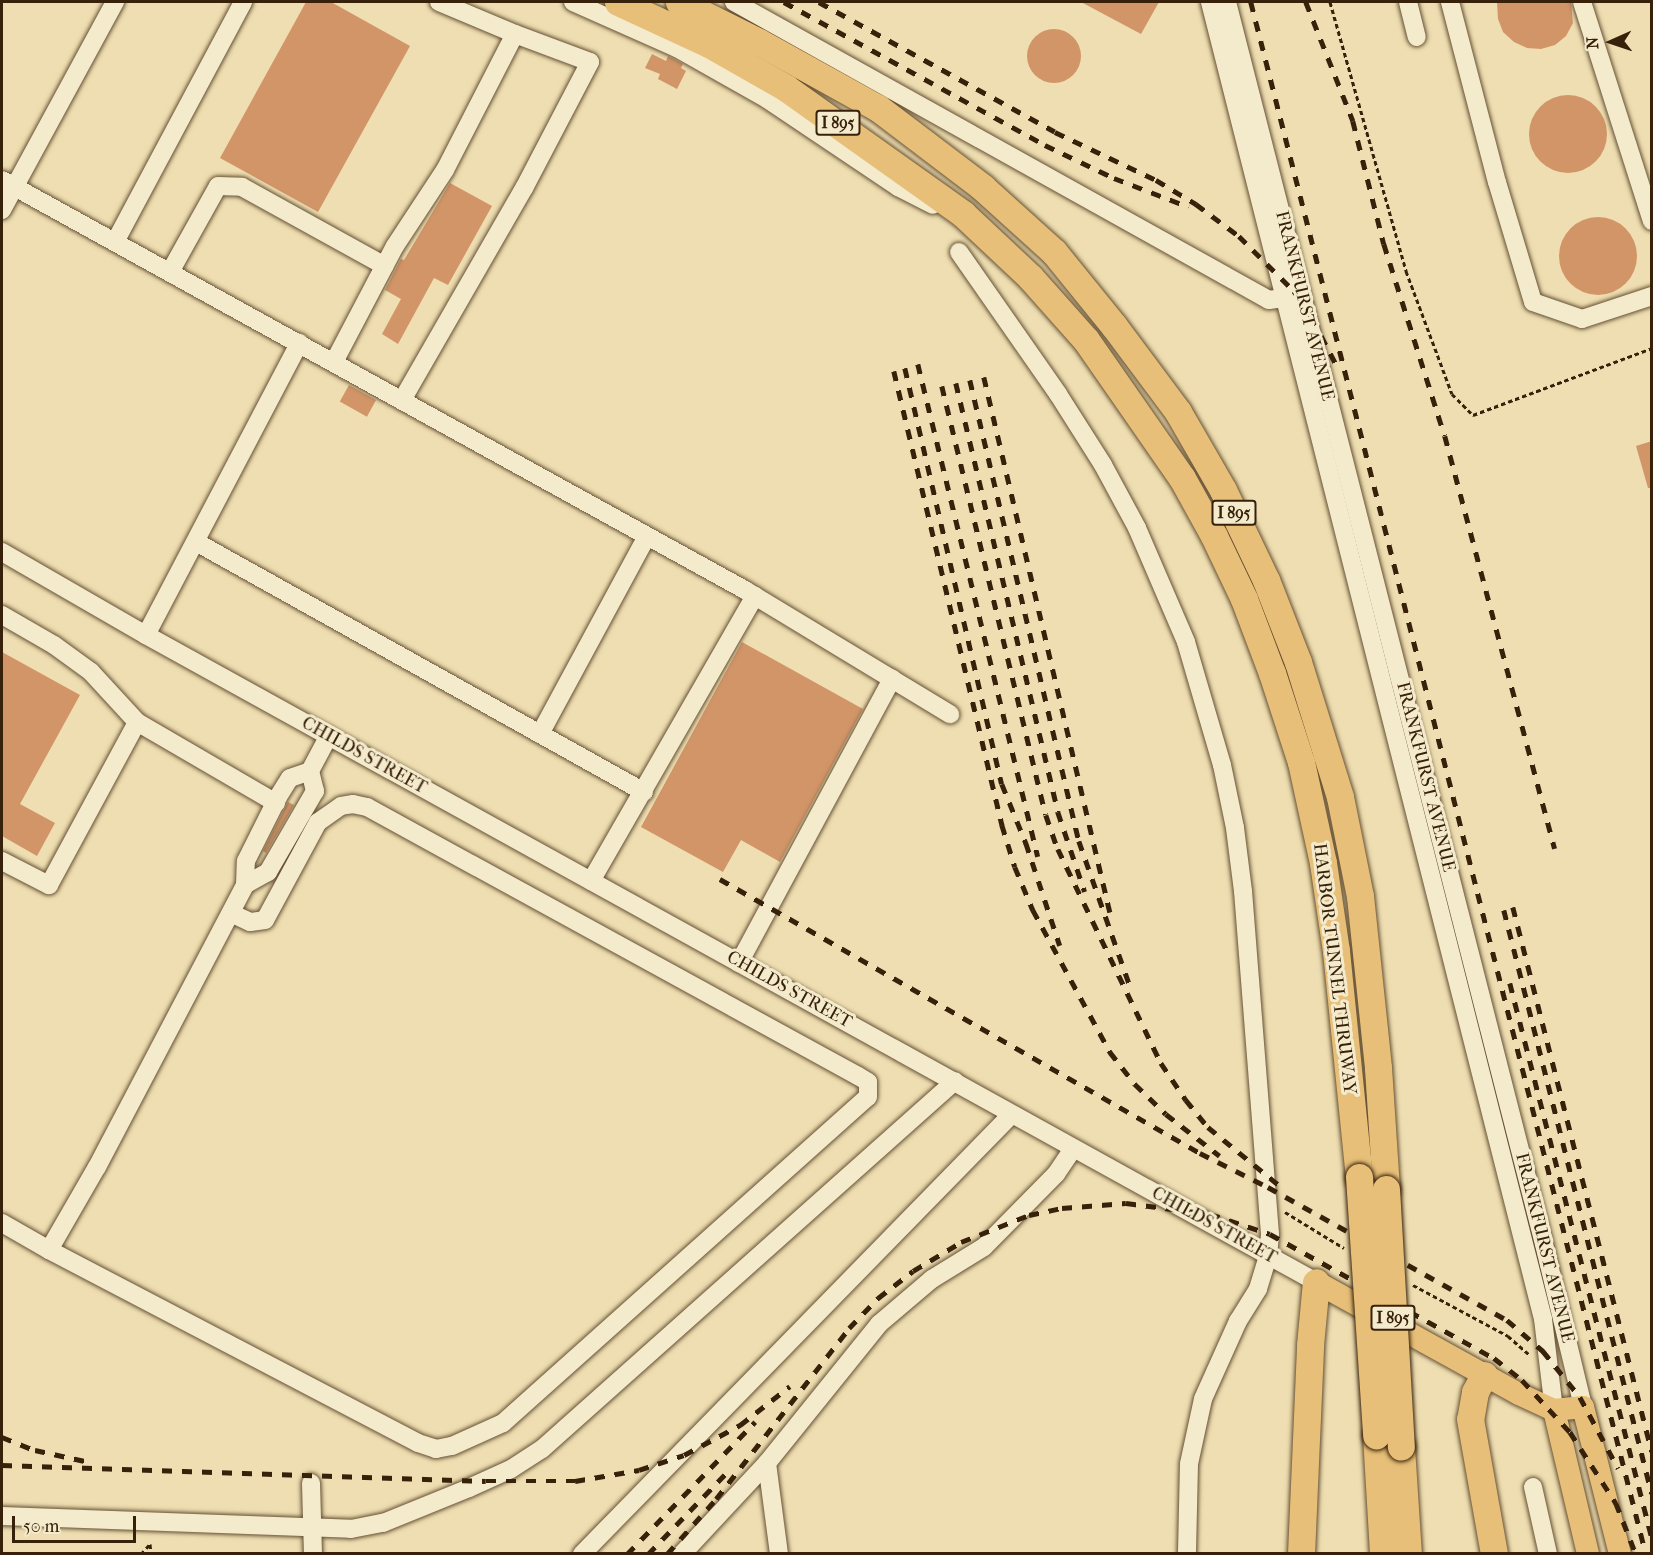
<!DOCTYPE html>
<html>
<head>
<meta charset="utf-8">
<style>
  body { margin:0 }
  #map { position:relative; width:1653px; height:1555px; overflow:hidden; background:#eedeb1; font-family:"IM FELL French Canon",serif }
  div>[style] { position:absolute }
  [style*='--x'] { left:calc(var(--x)*1px); top:calc(var(--y)*1px); width:calc(var(--w)*1px); rotate:calc(var(--a)*1deg) }
  .building>* { inset:0; background:#d29568; transform-origin:0 0 }
  .round { border-radius:50% }
  .path>* { height:3px; margin-top:-1.5px; transform-origin:0; background:repeating-linear-gradient(90deg,#37210b 0 4.5px,transparent 0 7.5px) }
  .roads { filter:drop-shadow(0 0 2px #655034) drop-shadow(0 0 2px #655034) }
  .minor>* { height:18px; margin:-9px; padding:0 9px; transform-origin:9px; border-radius:9px; background:#f4eacc }
  .major>* { height:22px; margin:-11px; padding:0 11px; transform-origin:11px; border-radius:11px; background:#e7bf78 }
  .highway>* { height:27px; margin:-13.5px; padding:0 13.5px; transform-origin:13.5px; border-radius:13.5px; background:#e7bf78 }
  .rail>* { height:4.5px; margin-top:-2.25px; transform-origin:0; background:repeating-linear-gradient(90deg,#37210b 0 10px,transparent 0 20px) }
  .bridges { filter:drop-shadow(0 0 2px #37210b) drop-shadow(0 0 2px #37210b) }
  .highway-bridge>* { height:27px; margin:-13.5px; padding:0 13.5px; transform-origin:13.5px; border-radius:13.5px; background:#e7bf78 }
  span { translate:-50% -50%; white-space:nowrap; text-align:center; line-height:1.15; -webkit-text-stroke:6px #f4eacc; paint-order:stroke }
  .shield-label span { padding:2px 4px; background:#f4eacc; border:2px solid; border-radius:4px; -webkit-text-stroke-width:0 }
  .shield-label { font-size:16px; color:#37210b; font-weight:700 }
  .street-label { font-size:18px; color:#37210b }
  .frame { position:absolute; inset:0; border:3px solid #37210b; pointer-events:none }
  .north { position:absolute; left:1581px; top:12px; width:60px; height:60px; -webkit-text-stroke:4px #f4eacc; paint-order:stroke; rotate:267deg; font-size:16px; font-weight:700; line-height:24px; text-align:center; color:#37210b }
  .north::after { content:''; display:block; margin:auto; width:21px; height:27px; background:#37210b; clip-path:polygon(50% 0,100% 100%,50% 72%,0 100%) }
  .scale { position:absolute; left:12px; top:1516px; width:124px; height:27px; box-sizing:border-box; border:3px solid #37210b; border-top:0; padding-left:8px; font-size:18px; line-height:21px; white-space:nowrap; color:#37210b; -webkit-text-stroke:4px #f4eacc; paint-order:stroke }
</style>
</head>
<body>
<div id="map">
  <div class="building">
    <div style="clip-path:polygon(306px 2px,331px 2px,410px 46px,318px 212px,220px 158px)"></div>
    <div style="clip-path:polygon(1081px 2px,1159px 2px,1141px 34px)"></div>
    <div style="clip-path:polygon(1497px 2px,1571px 2px,1573px 23px,1566px 36px,1555px 45px,1541px 49px,1527px 48px,1514px 42px,1503px 32px,1498px 19px)"></div>
    <div class="round" style="left:1027px;top:29px;width:54px;height:54px"></div>
    <div style="clip-path:polygon(652px 54px,666px 61px,668px 56px,683px 64px,681px 68px,686px 71px,677px 89px,658px 79px,660px 74px,645px 68px)"></div>
    <div class="round" style="left:1529px;top:95px;width:78px;height:78px"></div>
    <div style="clip-path:polygon(450px 183px,492px 206px,448px 285px,434px 278px,398px 344px,382px 334px,401px 299px,385px 290px,401px 259px,404px 260px)"></div>
    <div class="round" style="left:1559px;top:217px;width:78px;height:78px"></div>
    <div style="left:349px;top:385px;width:31px;height:19px;rotate:29deg"></div>
    <div style="clip-path:polygon(1652px 441px,1652px 488px,1648px 488px,1636px 446px)"></div>
    <div style="clip-path:polygon(742px 642px,863px 709px,780px 862px,741px 840px,723px 872px,641px 827px)"></div>
    <div style="clip-path:polygon(2px 652px,80px 695px,20px 804px,55px 823px,37px 856px,2px 836px)"></div>
    <div style="clip-path:polygon(288px 802px,294px 805px,266px 853px,263px 851px)"></div>
  </div>
  <div class="path">
    <div style="--x:1330;--y:2;--w:280;--a:74.2"></div>
    <div style="--x:1406;--y:271;--w:131;--a:69.5"></div>
    <div style="--x:1452;--y:394;--w:30;--a:45"></div>
    <div style="--x:1473;--y:415;--w:191;--a:-20.5"></div>
    <div style="--x:1285;--y:1212;--w:69;--a:31.4"></div>
    <div style="--x:1413;--y:1285;--w:108;--a:28.2"></div>
    <div style="--x:1508;--y:1336;--w:29;--a:41"></div>
    <div style="--x:2;--y:1553;--w:44;--a:1.3"></div>
    <div style="--x:141;--y:1554;--w:13;--a:-48"></div>
    <div style="--x:150;--y:1544;--w:10;--a:84"></div>
  </div>
  <div class="roads">
    <div class="minor">
      <div style="--x:439;--y:2;--w:82;--a:22.8"></div>
      <div style="--x:573;--y:2;--w:114;--a:23.9"></div>
      <div style="--x:677;--y:48;--w:103;--a:29.5"></div>
      <div style="--x:767;--y:99;--w:158;--a:33.9"></div>
      <div style="--x:898;--y:187;--w:39;--a:27"></div>
      <div style="--x:734;--y:2;--w:612;--a:29.12"></div>
      <div style="--x:1269;--y:300;--w:27;--a:-8"></div>
      <div style="--x:1210;--y:2;--w:1358;--a:75.81"></div>
      <div style="--x:1543;--y:1319;--w:92;--a:83.1"></div>
      <div style="--x:1227;--y:2;--w:1282;--a:75.68"></div>
      <div style="--x:1544;--y:1244;--w:168;--a:76.5"></div>
      <div style="--x:1408;--y:2;--w:36;--a:76"></div>
      <div style="--x:1450;--y:2;--w:186;--a:75.4"></div>
      <div style="--x:1497;--y:182;--w:125;--a:73.3"></div>
      <div style="--x:1533;--y:302;--w:52;--a:19.1"></div>
      <div style="--x:1582;--y:319;--w:74;--a:-18.2"></div>
      <div style="--x:1582;--y:2;--w:230;--a:72.3"></div>
      <div style="--x:2;--y:180;--w:849;--a:28.89"></div>
      <div style="--x:745;--y:590;--w:240;--a:31.2"></div>
      <div style="--x:2;--y:210;--w:237;--a:-61.5"></div>
      <div style="--x:115;--y:242;--w:272;--a:-61.9"></div>
      <div style="--x:959;--y:252;--w:173;--a:55.1"></div>
      <div style="--x:1058;--y:394;--w:84;--a:57.6"></div>
      <div style="--x:1103;--y:465;--w:72;--a:61.6"></div>
      <div style="--x:1137;--y:528;--w:124;--a:66.7"></div>
      <div style="--x:1186;--y:642;--w:128;--a:73.7"></div>
      <div style="--x:1222;--y:765;--w:64;--a:78.3"></div>
      <div style="--x:1235;--y:828;--w:64;--a:82.8"></div>
      <div style="--x:1243;--y:891;--w:344;--a:85.5"></div>
      <div style="--x:1270;--y:1234;--w:22;--a:95"></div>
      <div style="--x:1268;--y:1256;--w:34;--a:107"></div>
      <div style="--x:1258;--y:1289;--w:38;--a:122"></div>
      <div style="--x:1238;--y:1321;--w:85;--a:114.2"></div>
      <div style="--x:1203;--y:1399;--w:66;--a:102.2"></div>
      <div style="--x:1189;--y:1464;--w:90;--a:91.3"></div>
      <div style="--x:170;--y:272;--w:98;--a:-60.8"></div>
      <div style="--x:218;--y:186;--w:24;--a:2"></div>
      <div style="--x:242;--y:187;--w:163;--a:28.9"></div>
      <div style="--x:334;--y:362;--w:131;--a:-62.3"></div>
      <div style="--x:395;--y:246;--w:91;--a:-56.7"></div>
      <div style="--x:445;--y:170;--w:153;--a:-62.8"></div>
      <div style="--x:515;--y:34;--w:80;--a:20.5"></div>
      <div style="--x:590;--y:62;--w:142;--a:117.6"></div>
      <div style="--x:524;--y:188;--w:245;--a:119.9"></div>
      <div style="--x:196;--y:542;--w:513;--a:29.16"></div>
      <div style="--x:2;--y:552;--w:166;--a:30"></div>
      <div style="--x:146;--y:635;--w:1337;--a:28.94"></div>
      <div style="--x:2;--y:615;--w:60;--a:30"></div>
      <div style="--x:54;--y:645;--w:46;--a:36.1"></div>
      <div style="--x:91;--y:672;--w:68;--a:47.4"></div>
      <div style="--x:146;--y:635;--w:330;--a:-62.3"></div>
      <div style="--x:540;--y:734;--w:225;--a:-61.6"></div>
      <div style="--x:310;--y:771;--w:21;--a:76"></div>
      <div style="--x:315;--y:791;--w:94;--a:120.1"></div>
      <div style="--x:268;--y:872;--w:26;--a:151"></div>
      <div style="--x:245;--y:885;--w:24;--a:-88"></div>
      <div style="--x:246;--y:861;--w:72;--a:-63.4"></div>
      <div style="--x:278;--y:797;--w:22;--a:-58"></div>
      <div style="--x:290;--y:778;--w:21;--a:-19"></div>
      <div style="--x:310;--y:771;--w:40;--a:-62"></div>
      <div style="--x:2;--y:861;--w:53;--a:27.1"></div>
      <div style="--x:49;--y:885;--w:185;--a:-61.6"></div>
      <div style="--x:137;--y:722;--w:161;--a:30.2"></div>
      <div style="--x:591;--y:881;--w:329;--a:-60.1"></div>
      <div style="--x:739;--y:963;--w:323;--a:-61.7"></div>
      <div style="--x:2;--y:1223;--w:54;--a:29.9"></div>
      <div style="--x:49;--y:1250;--w:96;--a:-60"></div>
      <div style="--x:97;--y:1167;--w:318;--a:-62.3"></div>
      <div style="--x:49;--y:1250;--w:416;--a:27.6"></div>
      <div style="--x:418;--y:1443;--w:19;--a:18"></div>
      <div style="--x:436;--y:1449;--w:16;--a:-11"></div>
      <div style="--x:452;--y:1446;--w:56;--a:-24.3"></div>
      <div style="--x:503;--y:1423;--w:489;--a:-41.8"></div>
      <div style="--x:868;--y:1097;--w:15;--a:-90"></div>
      <div style="--x:868;--y:1082;--w:12;--a:-149"></div>
      <div style="--x:858;--y:1076;--w:560;--a:-151.28"></div>
      <div style="--x:367;--y:807;--w:14;--a:-168"></div>
      <div style="--x:353;--y:804;--w:12;--a:171"></div>
      <div style="--x:341;--y:806;--w:28;--a:145"></div>
      <div style="--x:318;--y:822;--w:111;--a:118.4"></div>
      <div style="--x:265;--y:920;--w:15;--a:172"></div>
      <div style="--x:250;--y:922;--w:21;--a:-155"></div>
      <div style="--x:767;--y:1463;--w:92;--a:82.5"></div>
      <div style="--x:311;--y:1483;--w:71;--a:88.4"></div>
      <div style="--x:1533;--y:1487;--w:69;--a:77.4"></div>
      <div style="--x:2;--y:1516;--w:349;--a:2.1"></div>
      <div style="--x:351;--y:1529;--w:33;--a:-11"></div>
      <div style="--x:383;--y:1523;--w:93;--a:-22.1"></div>
      <div style="--x:469;--y:1488;--w:46;--a:-24.3"></div>
      <div style="--x:511;--y:1469;--w:37;--a:-33"></div>
      <div style="--x:542;--y:1449;--w:553;--a:-41.7"></div>
      <div style="--x:582;--y:1554;--w:614;--a:-45.66"></div>
      <div style="--x:682;--y:1554;--w:125;--a:-47"></div>
      <div style="--x:767;--y:1463;--w:179;--a:-51.1"></div>
      <div style="--x:879;--y:1324;--w:70;--a:-40.3"></div>
      <div style="--x:932;--y:1279;--w:61;--a:-31.6"></div>
      <div style="--x:984;--y:1247;--w:103;--a:-45.4"></div>
      <div style="--x:1056;--y:1174;--w:30;--a:-56"></div>
    </div>
    <div class="major">
      <div style="--x:1316;--y:1282;--w:232;--a:28.9"></div>
      <div style="--x:1519;--y:1394;--w:38;--a:25"></div>
      <div style="--x:1554;--y:1410;--w:29;--a:-6"></div>
      <div style="--x:1583;--y:1407;--w:152;--a:75.9"></div>
      <div style="--x:1554;--y:1410;--w:148;--a:76.7"></div>
    </div>
    <div class="highway">
      <div style="--x:618;--y:2;--w:100;--a:24.8"></div>
      <div style="--x:709;--y:44;--w:89;--a:29.7"></div>
      <div style="--x:786;--y:88;--w:217;--a:35.4"></div>
      <div style="--x:963;--y:214;--w:92;--a:43.2"></div>
      <div style="--x:1030;--y:277;--w:84;--a:48.4"></div>
      <div style="--x:1086;--y:340;--w:168;--a:55.2"></div>
      <div style="--x:1182;--y:478;--w:66;--a:61.1"></div>
      <div style="--x:1214;--y:536;--w:70;--a:64.5"></div>
      <div style="--x:1244;--y:599;--w:79;--a:69.3"></div>
      <div style="--x:1272;--y:673;--w:94;--a:72"></div>
      <div style="--x:1301;--y:762;--w:103;--a:77.7"></div>
      <div style="--x:1323;--y:863;--w:89;--a:81.6"></div>
      <div style="--x:1336;--y:951;--w:227;--a:84.2"></div>
      <div style="--x:679;--y:2;--w:89;--a:26.6"></div>
      <div style="--x:759;--y:42;--w:136;--a:29"></div>
      <div style="--x:878;--y:108;--w:131;--a:37.2"></div>
      <div style="--x:982;--y:187;--w:97;--a:42.1"></div>
      <div style="--x:1054;--y:252;--w:95;--a:51"></div>
      <div style="--x:1114;--y:326;--w:107;--a:53.3"></div>
      <div style="--x:1178;--y:412;--w:90;--a:60"></div>
      <div style="--x:1223;--y:490;--w:100;--a:64.5"></div>
      <div style="--x:1266;--y:580;--w:88;--a:68.7"></div>
      <div style="--x:1298;--y:662;--w:141;--a:72.7"></div>
      <div style="--x:1340;--y:797;--w:101;--a:78.6"></div>
      <div style="--x:1360;--y:896;--w:173;--a:84"></div>
      <div style="--x:1378;--y:1068;--w:121;--a:86.2"></div>
      <div style="--x:1484;--y:1375;--w:19;--a:118"></div>
      <div style="--x:1475;--y:1392;--w:27;--a:100"></div>
      <div style="--x:1470;--y:1419;--w:137;--a:79.9"></div>
      <div style="--x:1376;--y:1435;--w:119;--a:86.6"></div>
      <div style="--x:1401;--y:1447;--w:107;--a:86.3"></div>
      <div style="--x:1301;--y:1554;--w:209;--a:-87.5"></div>
      <div style="--x:1310;--y:1345;--w:63;--a:-84.6"></div>
    </div>
  </div>
  <div class="rail">
    <div style="--x:784;--y:2;--w:298;--a:28.7"></div>
    <div style="--x:1045;--y:145;--w:76;--a:25.6"></div>
    <div style="--x:1114;--y:178;--w:80;--a:21.1"></div>
    <div style="--x:819;--y:2;--w:269;--a:28.8"></div>
    <div style="--x:1055;--y:132;--w:112;--a:25.4"></div>
    <div style="--x:1156;--y:180;--w:47;--a:31"></div>
    <div style="--x:1196;--y:204;--w:54;--a:36.7"></div>
    <div style="--x:1239;--y:236;--w:78;--a:45"></div>
    <div style="--x:1294;--y:291;--w:32;--a:56"></div>
    <div style="--x:1312;--y:318;--w:54;--a:62.5"></div>
    <div style="--x:1251;--y:2;--w:1601;--a:75.72"></div>
    <div style="--x:1306;--y:2;--w:128;--a:68.4"></div>
    <div style="--x:1353;--y:121;--w:127;--a:75.9"></div>
    <div style="--x:1384;--y:244;--w:201;--a:72.4"></div>
    <div style="--x:1445;--y:436;--w:427;--a:75.1"></div>
    <div style="--x:918;--y:364;--w:507;--a:76.32"></div>
    <div style="--x:905;--y:368;--w:427;--a:76.9"></div>
    <div style="--x:1002;--y:784;--w:64;--a:67.9"></div>
    <div style="--x:1026;--y:843;--w:108;--a:71.7"></div>
    <div style="--x:894;--y:371;--w:467;--a:76.6"></div>
    <div style="--x:1002;--y:825;--w:44;--a:72.8"></div>
    <div style="--x:1015;--y:867;--w:47;--a:67.3"></div>
    <div style="--x:1033;--y:910;--w:162;--a:61.5"></div>
    <div style="--x:1110;--y:1052;--w:41;--a:52"></div>
    <div style="--x:1135;--y:1084;--w:43;--a:44.1"></div>
    <div style="--x:1166;--y:1114;--w:68;--a:37.9"></div>
    <div style="--x:984;--y:377;--w:550;--a:76.75"></div>
    <div style="--x:970;--y:380;--w:474;--a:76.7"></div>
    <div style="--x:1079;--y:841;--w:154;--a:70.6"></div>
    <div style="--x:956;--y:383;--w:441;--a:76.6"></div>
    <div style="--x:1058;--y:812;--w:84;--a:71.4"></div>
    <div style="--x:942;--y:386;--w:441;--a:76.4"></div>
    <div style="--x:1046;--y:815;--w:36;--a:71"></div>
    <div style="--x:1058;--y:849;--w:237;--a:64.3"></div>
    <div style="--x:1161;--y:1063;--w:45;--a:56"></div>
    <div style="--x:1186;--y:1100;--w:35;--a:51"></div>
    <div style="--x:1208;--y:1127;--w:93;--a:39.3"></div>
    <div style="--x:720;--y:879;--w:553;--a:29.72"></div>
    <div style="--x:1200;--y:1153;--w:76;--a:26.6"></div>
    <div style="--x:1268;--y:1187;--w:274;--a:29.1"></div>
    <div style="--x:1507;--y:1320;--w:48;--a:40.7"></div>
    <div style="--x:1543;--y:1351;--w:59;--a:51.2"></div>
    <div style="--x:1580;--y:1397;--w:81;--a:61.8"></div>
    <div style="--x:1513;--y:907;--w:562;--a:75.69"></div>
    <div style="--x:1504;--y:910;--w:602;--a:75.78"></div>
    <div style="--x:1510;--y:983;--w:573;--a:75.65"></div>
    <div style="--x:2;--y:1437;--w:35;--a:22"></div>
    <div style="--x:35;--y:1450;--w:51;--a:12.4"></div>
    <div style="--x:2;--y:1465;--w:484;--a:1.9"></div>
    <div style="--x:486;--y:1481;--w:89;--a:0"></div>
    <div style="--x:575;--y:1481;--w:65;--a:-9.8"></div>
    <div style="--x:639;--y:1470;--w:47;--a:-18.4"></div>
    <div style="--x:684;--y:1455;--w:64;--a:-28.2"></div>
    <div style="--x:740;--y:1425;--w:63;--a:-38"></div>
    <div style="--x:627;--y:1554;--w:184;--a:-45.9"></div>
    <div style="--x:648;--y:1554;--w:118;--a:-46"></div>
    <div style="--x:667;--y:1554;--w:74;--a:-48.3"></div>
    <div style="--x:716;--y:1499;--w:217;--a:-52.1"></div>
    <div style="--x:849;--y:1328;--w:42;--a:-46"></div>
    <div style="--x:878;--y:1298;--w:44;--a:-37.6"></div>
    <div style="--x:913;--y:1271;--w:56;--a:-31.1"></div>
    <div style="--x:961;--y:1242;--w:73;--a:-21.7"></div>
    <div style="--x:1029;--y:1215;--w:34;--a:-12"></div>
    <div style="--x:1062;--y:1208;--w:64;--a:-4.5"></div>
    <div style="--x:1126;--y:1203;--w:85;--a:7.5"></div>
    <div style="--x:1210;--y:1214;--w:63;--a:18.4"></div>
    <div style="--x:1270;--y:1234;--w:256;--a:29"></div>
    <div style="--x:1494;--y:1358;--w:36;--a:38"></div>
    <div style="--x:1522;--y:1380;--w:71;--a:47.3"></div>
    <div style="--x:1570;--y:1432;--w:85;--a:57.1"></div>
    <div style="--x:1616;--y:1503;--w:55;--a:68.6"></div>
  </div>
  <div class="bridges">
    <div class="highway-bridge">
      <div style="--x:1359;--y:1177;--w:259;--a:86.2"></div>
      <div style="--x:1386;--y:1189;--w:258;--a:86.7"></div>
    </div>
  </div>
  <div class="shield-label">
    <span style="left:838px;top:123px">I 895</span>
    <span style="left:1234px;top:513px">I 895</span>
    <span style="left:1393px;top:1318px">I 895</span>
  </div>
  <div class="street-label">
    <span style="left:1304px;top:306px;rotate:76deg">FRANKFURST AVENUE</span>
    <span style="left:364px;top:756px;rotate:29deg">CHILDS STREET</span>
    <span style="left:1425px;top:777px;rotate:76deg">FRANKFURST AVENUE</span>
    <span style="left:1334px;top:969px;rotate:83deg">HARBOR TUNNEL THRUWAY</span>
    <span style="left:789px;top:990px;rotate:29deg">CHILDS STREET</span>
    <span style="left:1214px;top:1226px;rotate:29deg">CHILDS STREET</span>
    <span style="left:1544px;top:1248px;rotate:76deg">FRANKFURST AVENUE</span>
  </div>
  <div class="frame"></div>
  <div class="north">N</div>
  <div class="scale">50 m</div>
</div>
</body>
</html>
